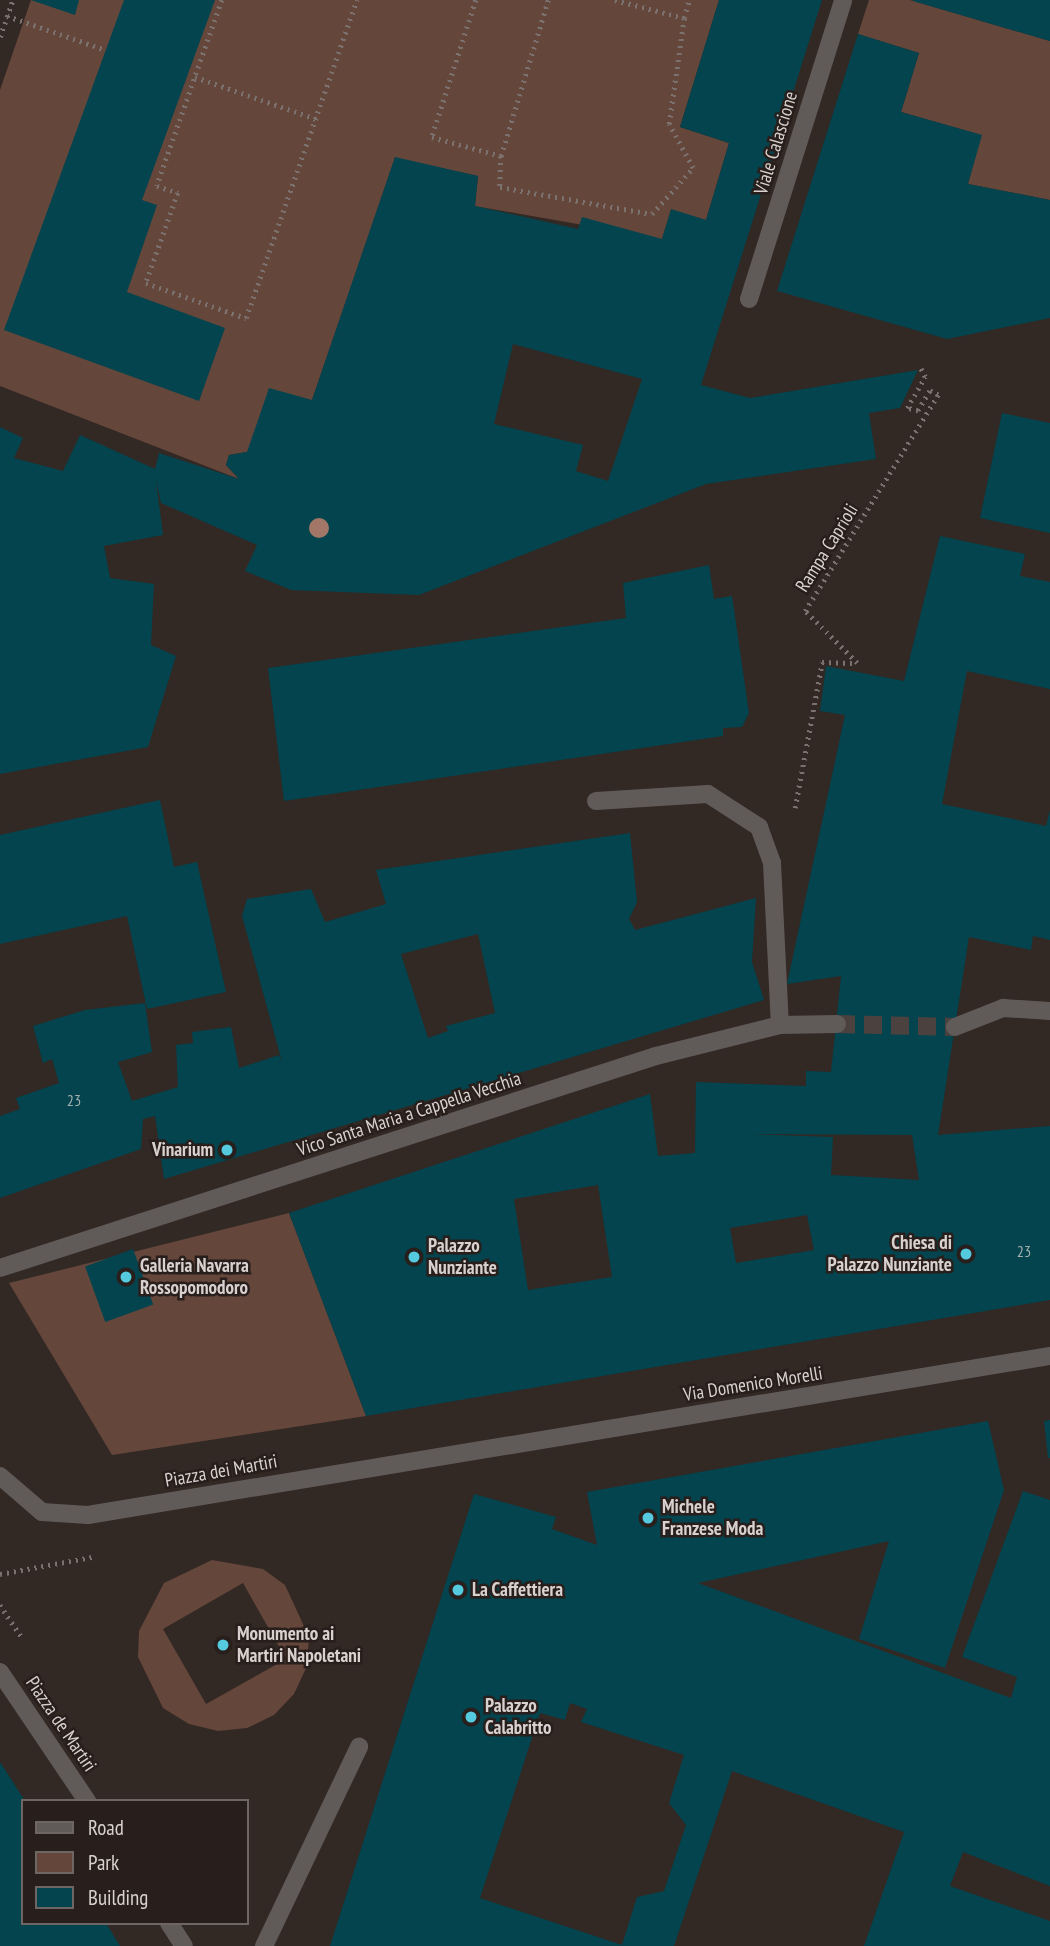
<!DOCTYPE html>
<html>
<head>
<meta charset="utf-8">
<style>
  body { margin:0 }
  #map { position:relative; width:1050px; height:1946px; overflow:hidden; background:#322824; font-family:"PT Sans Narrow",sans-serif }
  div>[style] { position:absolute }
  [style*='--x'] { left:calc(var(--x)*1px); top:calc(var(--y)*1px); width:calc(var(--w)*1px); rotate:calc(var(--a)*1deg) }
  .green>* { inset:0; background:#65463b }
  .building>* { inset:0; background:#03444e; transform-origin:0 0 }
  .minor-tunnel>* { height:18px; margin-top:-9px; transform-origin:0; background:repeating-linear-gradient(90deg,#4b413e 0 18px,transparent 0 27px) }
  .path>* { height:4.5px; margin-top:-2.25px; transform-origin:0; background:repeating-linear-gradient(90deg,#7b726f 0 2px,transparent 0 7px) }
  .minor>* { height:18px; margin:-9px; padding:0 9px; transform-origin:9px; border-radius:9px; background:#605b59 }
  .trees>* { width:20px; height:20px; margin:-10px; border-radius:50%; background:#a37767 }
  .dots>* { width:19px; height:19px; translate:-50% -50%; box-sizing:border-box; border:4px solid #281e1b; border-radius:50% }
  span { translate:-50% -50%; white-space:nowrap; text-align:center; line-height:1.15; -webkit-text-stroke:5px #281e1b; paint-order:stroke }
  .number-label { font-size:16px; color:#a3aeaf }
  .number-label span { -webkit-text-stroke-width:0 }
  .street-label { font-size:19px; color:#d8d1cf }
  .poi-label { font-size:19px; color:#d8d1cf; font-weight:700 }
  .right { translate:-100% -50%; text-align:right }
  .left { translate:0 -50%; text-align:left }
  .legend { position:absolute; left:21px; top:1799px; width:228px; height:126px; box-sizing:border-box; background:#281e1b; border:2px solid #6e6663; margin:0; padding:9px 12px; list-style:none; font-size:21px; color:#d8d1cf }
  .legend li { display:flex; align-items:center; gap:14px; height:35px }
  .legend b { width:35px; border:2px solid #6e6663 }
</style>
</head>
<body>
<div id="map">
  <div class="green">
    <div style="clip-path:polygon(31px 0,719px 0,680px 127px,729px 143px,706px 220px,671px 210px,662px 239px,475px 206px,478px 176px,395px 158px,312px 400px,247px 452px,229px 455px,226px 465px,239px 479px,0 386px,0 90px)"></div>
    <div style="clip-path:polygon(869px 0,910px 0,1050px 41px,1050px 200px,968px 184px,981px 135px,901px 112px,919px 53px,858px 34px)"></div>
    <div style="clip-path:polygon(289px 1213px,366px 1416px,112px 1455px,9px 1283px)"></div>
    <div style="clip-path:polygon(evenodd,212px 1560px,263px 1569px,285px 1585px,309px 1637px,307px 1666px,294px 1694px,274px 1715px,247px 1728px,218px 1731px,189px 1724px,163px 1708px,138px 1657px,139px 1631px,164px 1583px,212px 1560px,243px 1583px,286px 1659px,206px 1704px,163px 1629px,243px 1583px)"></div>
  </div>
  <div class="building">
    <div style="clip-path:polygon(31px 0,79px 0,75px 15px)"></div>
    <div style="clip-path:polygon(124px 0,215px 0,142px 200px,157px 205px,127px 292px,225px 328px,199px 401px,4px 330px)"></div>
    <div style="clip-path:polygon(evenodd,719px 0,822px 0,701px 385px,750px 398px,918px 370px,900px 408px,869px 413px,876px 459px,706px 484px,419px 595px,291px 590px,245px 571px,257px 545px,161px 503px,156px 480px,163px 535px,104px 546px,110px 578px,154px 584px,151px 645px,176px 656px,148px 747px,0 774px,0 427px,23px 438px,14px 458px,63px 471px,80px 435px,155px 469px,159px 453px,239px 479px,226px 465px,229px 455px,247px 452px,269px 388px,312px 400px,395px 157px,478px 176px,475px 206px,578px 229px,582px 217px,662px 239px,671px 209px,706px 220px,729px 143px,680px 127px,719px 0,513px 344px,642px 379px,608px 481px,576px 471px,583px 445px,494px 424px,513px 344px)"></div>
    <div style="clip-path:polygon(913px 0,1050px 0,1050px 41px,913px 1px)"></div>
    <div style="clip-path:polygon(858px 34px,919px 53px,901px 112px,982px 135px,968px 184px,1050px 200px,1050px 318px,947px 339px,777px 291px)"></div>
    <div style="clip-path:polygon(1002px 413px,1050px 423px,1050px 533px,980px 518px)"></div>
    <div style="clip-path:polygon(evenodd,940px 536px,1025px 554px,1020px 576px,1050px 582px,1050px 689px,967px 671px,942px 804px,1046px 826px,1050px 810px,1050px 940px,1033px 936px,1031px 950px,969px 937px,938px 1135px,1050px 1126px,1050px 1300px,366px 1416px,289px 1213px,650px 1094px,658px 1156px,695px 1153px,696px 1082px,806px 1086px,806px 1071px,831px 1072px,841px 976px,787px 984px,845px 715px,820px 711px,826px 666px,904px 681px,940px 536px,751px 1134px,912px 1135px,919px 1180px,831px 1175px,833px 1137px,751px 1134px,940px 536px,598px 1185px,612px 1277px,528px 1290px,514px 1199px,598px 1185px,940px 536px,807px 1215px,814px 1250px,736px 1263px,730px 1228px,807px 1215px)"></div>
    <div style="clip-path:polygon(709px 565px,714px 599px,732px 596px,749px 713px,742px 727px,723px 728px,723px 736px,284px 801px,268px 668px,626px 618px,623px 583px)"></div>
    <div style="clip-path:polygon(160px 800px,174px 867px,197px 862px,226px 992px,147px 1009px,127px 916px,0 944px,0 835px)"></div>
    <div style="clip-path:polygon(evenodd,630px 833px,637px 902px,629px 919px,635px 930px,756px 898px,752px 962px,764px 1000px,164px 1179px,155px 1116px,143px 1119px,141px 1149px,0 1198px,0 1116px,20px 1109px,16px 1098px,59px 1083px,52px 1059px,43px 1063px,33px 1026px,85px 1010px,145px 1003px,152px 1052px,118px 1062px,132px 1101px,178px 1087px,176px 1045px,193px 1043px,192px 1032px,231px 1027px,239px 1068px,279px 1055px,282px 1062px,242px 916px,247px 899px,311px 889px,325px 922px,386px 904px,376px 870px,630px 833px,478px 934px,495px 1013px,446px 1026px,448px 1031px,428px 1038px,401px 954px,478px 934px)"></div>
    <div style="left:133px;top:1249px;width:59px;height:51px;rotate:70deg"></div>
    <div style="clip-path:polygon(1050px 1420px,1050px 1458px,1048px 1458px,1044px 1421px)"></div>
    <div style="clip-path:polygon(evenodd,988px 1421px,1004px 1490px,945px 1668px,859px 1639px,889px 1541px,698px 1583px,1011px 1698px,1017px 1677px,962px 1657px,1023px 1491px,1050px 1500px,1050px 1886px,963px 1852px,950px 1886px,1050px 1921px,1050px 1946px,864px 1946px,904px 1832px,732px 1771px,674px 1946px,330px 1946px,474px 1494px,556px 1517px,552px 1529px,597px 1545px,587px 1492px,988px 1421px,570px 1703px,587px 1709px,581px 1722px,684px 1755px,669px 1803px,686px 1825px,664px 1891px,637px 1897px,622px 1945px,480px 1898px,540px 1713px,565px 1720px,570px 1703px)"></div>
    <div style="clip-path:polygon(0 1762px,25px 1801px,23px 1923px,106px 1923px,120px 1946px,0 1946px)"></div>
  </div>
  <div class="minor-tunnel">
    <div style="--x:837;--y:1024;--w:118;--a:1.5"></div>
  </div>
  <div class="path">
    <div style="--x:222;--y:0;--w:197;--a:109.3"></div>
    <div style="--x:157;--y:186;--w:22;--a:18"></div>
    <div style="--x:178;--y:193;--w:96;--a:109.6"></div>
    <div style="--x:146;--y:283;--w:106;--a:19.3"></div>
    <div style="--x:246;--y:318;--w:337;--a:-70.8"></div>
    <div style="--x:476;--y:0;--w:144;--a:107.8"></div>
    <div style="--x:432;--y:137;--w:72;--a:15.4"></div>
    <div style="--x:501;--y:156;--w:163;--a:-73.2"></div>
    <div style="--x:615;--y:0;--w:71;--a:14.6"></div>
    <div style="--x:684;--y:18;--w:19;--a:-74"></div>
    <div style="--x:7;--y:16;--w:105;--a:19"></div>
    <div style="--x:0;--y:37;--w:39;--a:-71"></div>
    <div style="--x:195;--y:77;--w:128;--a:19.1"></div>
    <div style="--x:501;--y:156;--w:31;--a:92"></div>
    <div style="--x:500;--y:187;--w:154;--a:10.1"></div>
    <div style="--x:652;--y:214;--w:62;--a:-48.3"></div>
    <div style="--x:693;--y:168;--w:50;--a:-118.6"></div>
    <div style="--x:669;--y:124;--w:107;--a:-81.9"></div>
    <div style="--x:795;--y:808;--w:148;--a:-79.5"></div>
    <div style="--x:822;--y:662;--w:35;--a:2"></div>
    <div style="--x:857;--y:663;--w:74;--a:-135"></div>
    <div style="--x:805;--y:611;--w:254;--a:-58.4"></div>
    <div style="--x:938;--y:395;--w:9;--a:-153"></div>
    <div style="--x:930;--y:391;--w:23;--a:121"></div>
    <div style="--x:918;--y:411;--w:11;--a:-165"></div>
    <div style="--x:907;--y:408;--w:36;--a:-60"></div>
    <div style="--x:925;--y:377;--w:11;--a:-117"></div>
    <div style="--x:0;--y:1574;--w:94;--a:-10.5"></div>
    <div style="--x:0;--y:1605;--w:41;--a:55.9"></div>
  </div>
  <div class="minor">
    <div style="--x:749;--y:299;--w:313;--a:-72.5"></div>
    <div style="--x:596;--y:801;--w:112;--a:-3.6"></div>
    <div style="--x:708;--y:794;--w:61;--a:32.9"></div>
    <div style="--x:759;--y:827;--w:38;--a:70"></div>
    <div style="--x:772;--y:863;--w:162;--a:87.2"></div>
    <div style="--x:955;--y:1027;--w:52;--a:-21.6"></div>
    <div style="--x:1003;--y:1008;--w:47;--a:3.7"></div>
    <div style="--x:0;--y:1268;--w:689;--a:-17.91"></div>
    <div style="--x:656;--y:1056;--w:128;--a:-14"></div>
    <div style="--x:780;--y:1025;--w:57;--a:-1"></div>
    <div style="--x:0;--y:1476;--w:55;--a:40.6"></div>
    <div style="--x:42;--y:1512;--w:46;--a:3.7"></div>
    <div style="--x:88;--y:1515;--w:975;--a:-9.39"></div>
    <div style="--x:0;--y:1672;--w:156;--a:56"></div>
    <div style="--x:169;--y:1923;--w:27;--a:57"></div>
    <div style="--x:264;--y:1946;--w:221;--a:-64.5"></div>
  </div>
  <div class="trees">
    <div style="left:319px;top:528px"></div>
  </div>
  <div class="dots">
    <div style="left:227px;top:1150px;background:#55cadf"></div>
    <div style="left:966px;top:1254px;background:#55cadf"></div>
    <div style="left:414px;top:1257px;background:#55cadf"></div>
    <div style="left:126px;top:1277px;background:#55cadf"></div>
    <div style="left:648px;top:1518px;background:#55cadf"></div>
    <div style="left:458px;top:1590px;background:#55cadf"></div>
    <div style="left:223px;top:1645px;background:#55cadf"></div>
    <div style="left:471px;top:1717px;background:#55cadf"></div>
  </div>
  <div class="number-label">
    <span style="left:74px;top:1100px">23</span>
    <span style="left:1024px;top:1251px">23</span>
  </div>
  <div class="street-label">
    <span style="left:776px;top:143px;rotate:-73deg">Viale Calascione</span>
    <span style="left:827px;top:548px;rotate:-58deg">Rampa Caprioli</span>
    <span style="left:409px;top:1114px;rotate:-18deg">Vico Santa Maria a Cappella Vecchia</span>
    <span style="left:753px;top:1384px;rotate:-9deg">Via Domenico Morelli</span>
    <span style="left:221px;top:1471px;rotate:-10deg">Piazza dei Martiri</span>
    <span style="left:61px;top:1724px;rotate:56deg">Piazza de Martiri</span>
  </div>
  <div class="poi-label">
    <span class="right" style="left:213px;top:1150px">Vinarium</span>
    <span class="right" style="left:952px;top:1254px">Chiesa di<br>Palazzo Nunziante</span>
    <span class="left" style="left:428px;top:1257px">Palazzo<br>Nunziante</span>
    <span class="left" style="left:140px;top:1277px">Galleria Navarra<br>Rossopomodoro</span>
    <span class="left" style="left:662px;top:1518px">Michele<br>Franzese Moda</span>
    <span class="left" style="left:472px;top:1590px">La Caffettiera</span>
    <span class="left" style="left:237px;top:1645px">Monumento ai<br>Martiri Napoletani</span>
    <span class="left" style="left:485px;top:1717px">Palazzo<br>Calabritto</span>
  </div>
  <ul class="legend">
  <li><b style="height:9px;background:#605b59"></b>Road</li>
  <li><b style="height:19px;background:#65463b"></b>Park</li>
  <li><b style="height:19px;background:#03444e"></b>Building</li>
  </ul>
</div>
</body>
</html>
